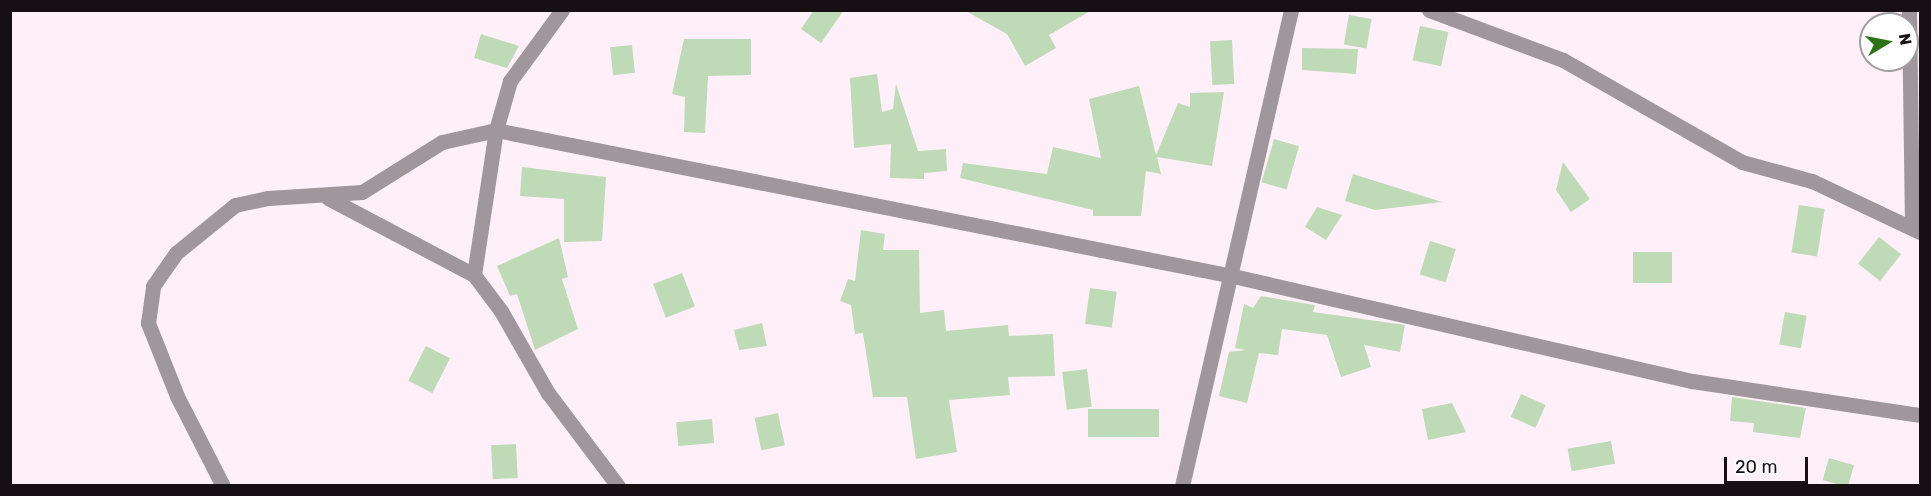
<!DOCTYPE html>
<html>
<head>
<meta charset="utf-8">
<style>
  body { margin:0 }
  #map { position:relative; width:1931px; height:496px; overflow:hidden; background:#feeff8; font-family:Rubik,sans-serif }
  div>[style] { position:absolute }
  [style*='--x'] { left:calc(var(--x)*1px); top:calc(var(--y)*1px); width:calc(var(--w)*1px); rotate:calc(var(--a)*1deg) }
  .building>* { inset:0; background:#bedab7; transform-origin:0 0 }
  .street>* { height:15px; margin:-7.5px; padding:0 7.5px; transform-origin:7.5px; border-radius:7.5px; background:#9f979b }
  span { translate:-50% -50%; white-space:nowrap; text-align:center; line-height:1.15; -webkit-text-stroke:6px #fff; paint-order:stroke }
  .frame { position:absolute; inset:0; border:12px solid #161014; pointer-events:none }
  .north { position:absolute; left:1859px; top:12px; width:60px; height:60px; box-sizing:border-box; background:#fff; border:2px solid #a29fa1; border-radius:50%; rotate:80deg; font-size:16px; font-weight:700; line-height:24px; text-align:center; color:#161014 }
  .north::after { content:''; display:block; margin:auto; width:21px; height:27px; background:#2d7415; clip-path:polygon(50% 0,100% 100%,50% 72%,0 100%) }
  .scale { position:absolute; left:1724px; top:457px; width:84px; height:27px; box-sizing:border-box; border:3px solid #161014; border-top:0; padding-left:8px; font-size:18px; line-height:21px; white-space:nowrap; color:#161014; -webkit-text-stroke:4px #fff; paint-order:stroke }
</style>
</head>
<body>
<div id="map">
  <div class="building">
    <div style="clip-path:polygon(814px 10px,844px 10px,821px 43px,801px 29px)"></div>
    <div style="clip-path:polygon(964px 10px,1092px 10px,1049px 35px,1056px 48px,1025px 66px,1007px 34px)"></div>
    <div style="left:1349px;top:15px;width:23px;height:30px;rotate:10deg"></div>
    <div style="left:1420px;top:26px;width:29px;height:35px;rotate:12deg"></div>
    <div style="clip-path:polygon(481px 34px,519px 46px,507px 68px,474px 58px)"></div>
    <div style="clip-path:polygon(684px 39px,751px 39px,751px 75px,708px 76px,705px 133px,684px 132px,685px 97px,672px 94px)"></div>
    <div style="left:1232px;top:40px;width:44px;height:22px;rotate:87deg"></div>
    <div style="left:632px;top:45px;width:28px;height:22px;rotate:84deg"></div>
    <div style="clip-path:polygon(1302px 48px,1358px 49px,1356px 74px,1302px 70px)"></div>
    <div style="clip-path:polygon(877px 74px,882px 112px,893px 109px,896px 84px,918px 151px,946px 149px,947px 171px,924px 173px,924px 179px,890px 178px,891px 144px,854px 148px,850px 78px)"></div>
    <div style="clip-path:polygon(1139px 86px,1156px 155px,1178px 103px,1190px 107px,1190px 93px,1224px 92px,1212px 166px,1157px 157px,1161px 174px,1146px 171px,1141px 216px,1093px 216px,1093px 210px,960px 178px,963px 163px,1047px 174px,1053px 147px,1101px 158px,1089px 99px)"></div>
    <div style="left:1274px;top:139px;width:26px;height:45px;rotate:16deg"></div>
    <div style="clip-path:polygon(1563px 162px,1590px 199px,1571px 212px,1556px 190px)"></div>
    <div style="clip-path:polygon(522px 167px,606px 177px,602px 241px,564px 242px,564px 199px,520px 196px)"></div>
    <div style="clip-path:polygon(1353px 174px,1442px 202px,1375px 210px,1345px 201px)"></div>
    <div style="left:1799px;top:205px;width:26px;height:48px;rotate:9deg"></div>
    <div style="clip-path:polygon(1317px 207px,1342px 215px,1326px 240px,1305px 227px)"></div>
    <div style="clip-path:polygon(861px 230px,885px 234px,883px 250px,919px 250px,920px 313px,944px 310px,946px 331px,1008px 325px,1009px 336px,1053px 334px,1055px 376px,1008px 377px,1010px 395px,949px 400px,957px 452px,916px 459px,907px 397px,873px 397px,863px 333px,855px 334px,851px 305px,840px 301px,848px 279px,855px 281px)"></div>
    <div style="left:1879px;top:237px;width:28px;height:34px;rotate:38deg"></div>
    <div style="clip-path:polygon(559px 238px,568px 277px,562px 279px,578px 329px,535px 350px,517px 294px,510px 296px,497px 266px)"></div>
    <div style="left:1430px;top:241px;width:27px;height:35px;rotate:17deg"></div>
    <div style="left:1672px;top:252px;width:31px;height:39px;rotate:90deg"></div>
    <div style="left:682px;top:273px;width:36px;height:31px;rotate:69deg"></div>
    <div style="left:1090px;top:288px;width:27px;height:36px;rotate:8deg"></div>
    <div style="clip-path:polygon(1261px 296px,1315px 305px,1313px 312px,1405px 325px,1400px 352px,1364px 345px,1371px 367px,1341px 377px,1327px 335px,1282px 329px,1278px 355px,1259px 353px,1247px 403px,1219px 396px,1229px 352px,1246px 350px,1235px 348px,1244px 304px,1253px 308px)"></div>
    <div style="left:1785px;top:312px;width:22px;height:33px;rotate:10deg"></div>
    <div style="clip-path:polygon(762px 323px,767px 346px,739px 350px,734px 330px)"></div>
    <div style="left:426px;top:346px;width:27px;height:39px;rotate:27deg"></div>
    <div style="left:1087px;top:369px;width:38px;height:25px;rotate:83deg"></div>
    <div style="left:1521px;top:394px;width:27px;height:25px;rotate:24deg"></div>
    <div style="clip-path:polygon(1732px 397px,1806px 408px,1800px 438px,1753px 432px,1754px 423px,1730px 421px)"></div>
    <div style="clip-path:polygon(1452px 403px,1466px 432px,1428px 440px,1422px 409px)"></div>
    <div style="left:1159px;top:409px;width:28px;height:71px;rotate:90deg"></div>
    <div style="left:778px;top:413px;width:33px;height:24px;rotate:78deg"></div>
    <div style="left:712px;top:419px;width:24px;height:36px;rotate:85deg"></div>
    <div style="left:1611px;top:441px;width:23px;height:44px;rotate:80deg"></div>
    <div style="left:516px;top:444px;width:34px;height:25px;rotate:87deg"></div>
    <div style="left:1829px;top:458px;width:26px;height:23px;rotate:16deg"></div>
  </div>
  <div class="street">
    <div style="--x:1429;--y:10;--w:143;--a:20.5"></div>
    <div style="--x:1563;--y:60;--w:206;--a:29.7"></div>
    <div style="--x:1742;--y:162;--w:73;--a:15.2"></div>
    <div style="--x:1812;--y:181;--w:119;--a:25.3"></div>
    <div style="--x:1909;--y:10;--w:217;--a:89.2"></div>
    <div style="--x:328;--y:198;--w:165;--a:27.8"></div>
    <div style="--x:474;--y:275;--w:45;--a:53.1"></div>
    <div style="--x:501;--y:311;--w:95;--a:60.2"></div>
    <div style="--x:548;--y:393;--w:116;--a:53"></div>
    <div style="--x:474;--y:275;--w:147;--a:-81.4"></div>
    <div style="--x:496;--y:130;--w:51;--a:-74.1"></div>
    <div style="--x:510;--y:81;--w:88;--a:-53.8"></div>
    <div style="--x:223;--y:486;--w:101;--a:-117.1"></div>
    <div style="--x:177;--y:396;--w:79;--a:-111.7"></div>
    <div style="--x:148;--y:323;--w:37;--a:-82"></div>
    <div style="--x:153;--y:286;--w:40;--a:-55.1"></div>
    <div style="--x:176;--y:253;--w:76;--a:-39.1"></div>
    <div style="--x:235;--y:205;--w:34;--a:-12"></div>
    <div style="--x:268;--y:198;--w:94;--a:-3.7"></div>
    <div style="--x:362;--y:192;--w:94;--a:-32"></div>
    <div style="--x:442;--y:142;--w:55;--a:-12.5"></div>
    <div style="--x:496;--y:130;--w:751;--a:11.21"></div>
    <div style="--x:1233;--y:276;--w:471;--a:12.9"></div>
    <div style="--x:1692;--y:381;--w:231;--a:8.5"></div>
    <div style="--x:1182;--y:486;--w:488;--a:-77.1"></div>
  </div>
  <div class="frame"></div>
  <div class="north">N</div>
  <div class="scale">20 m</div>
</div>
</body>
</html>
